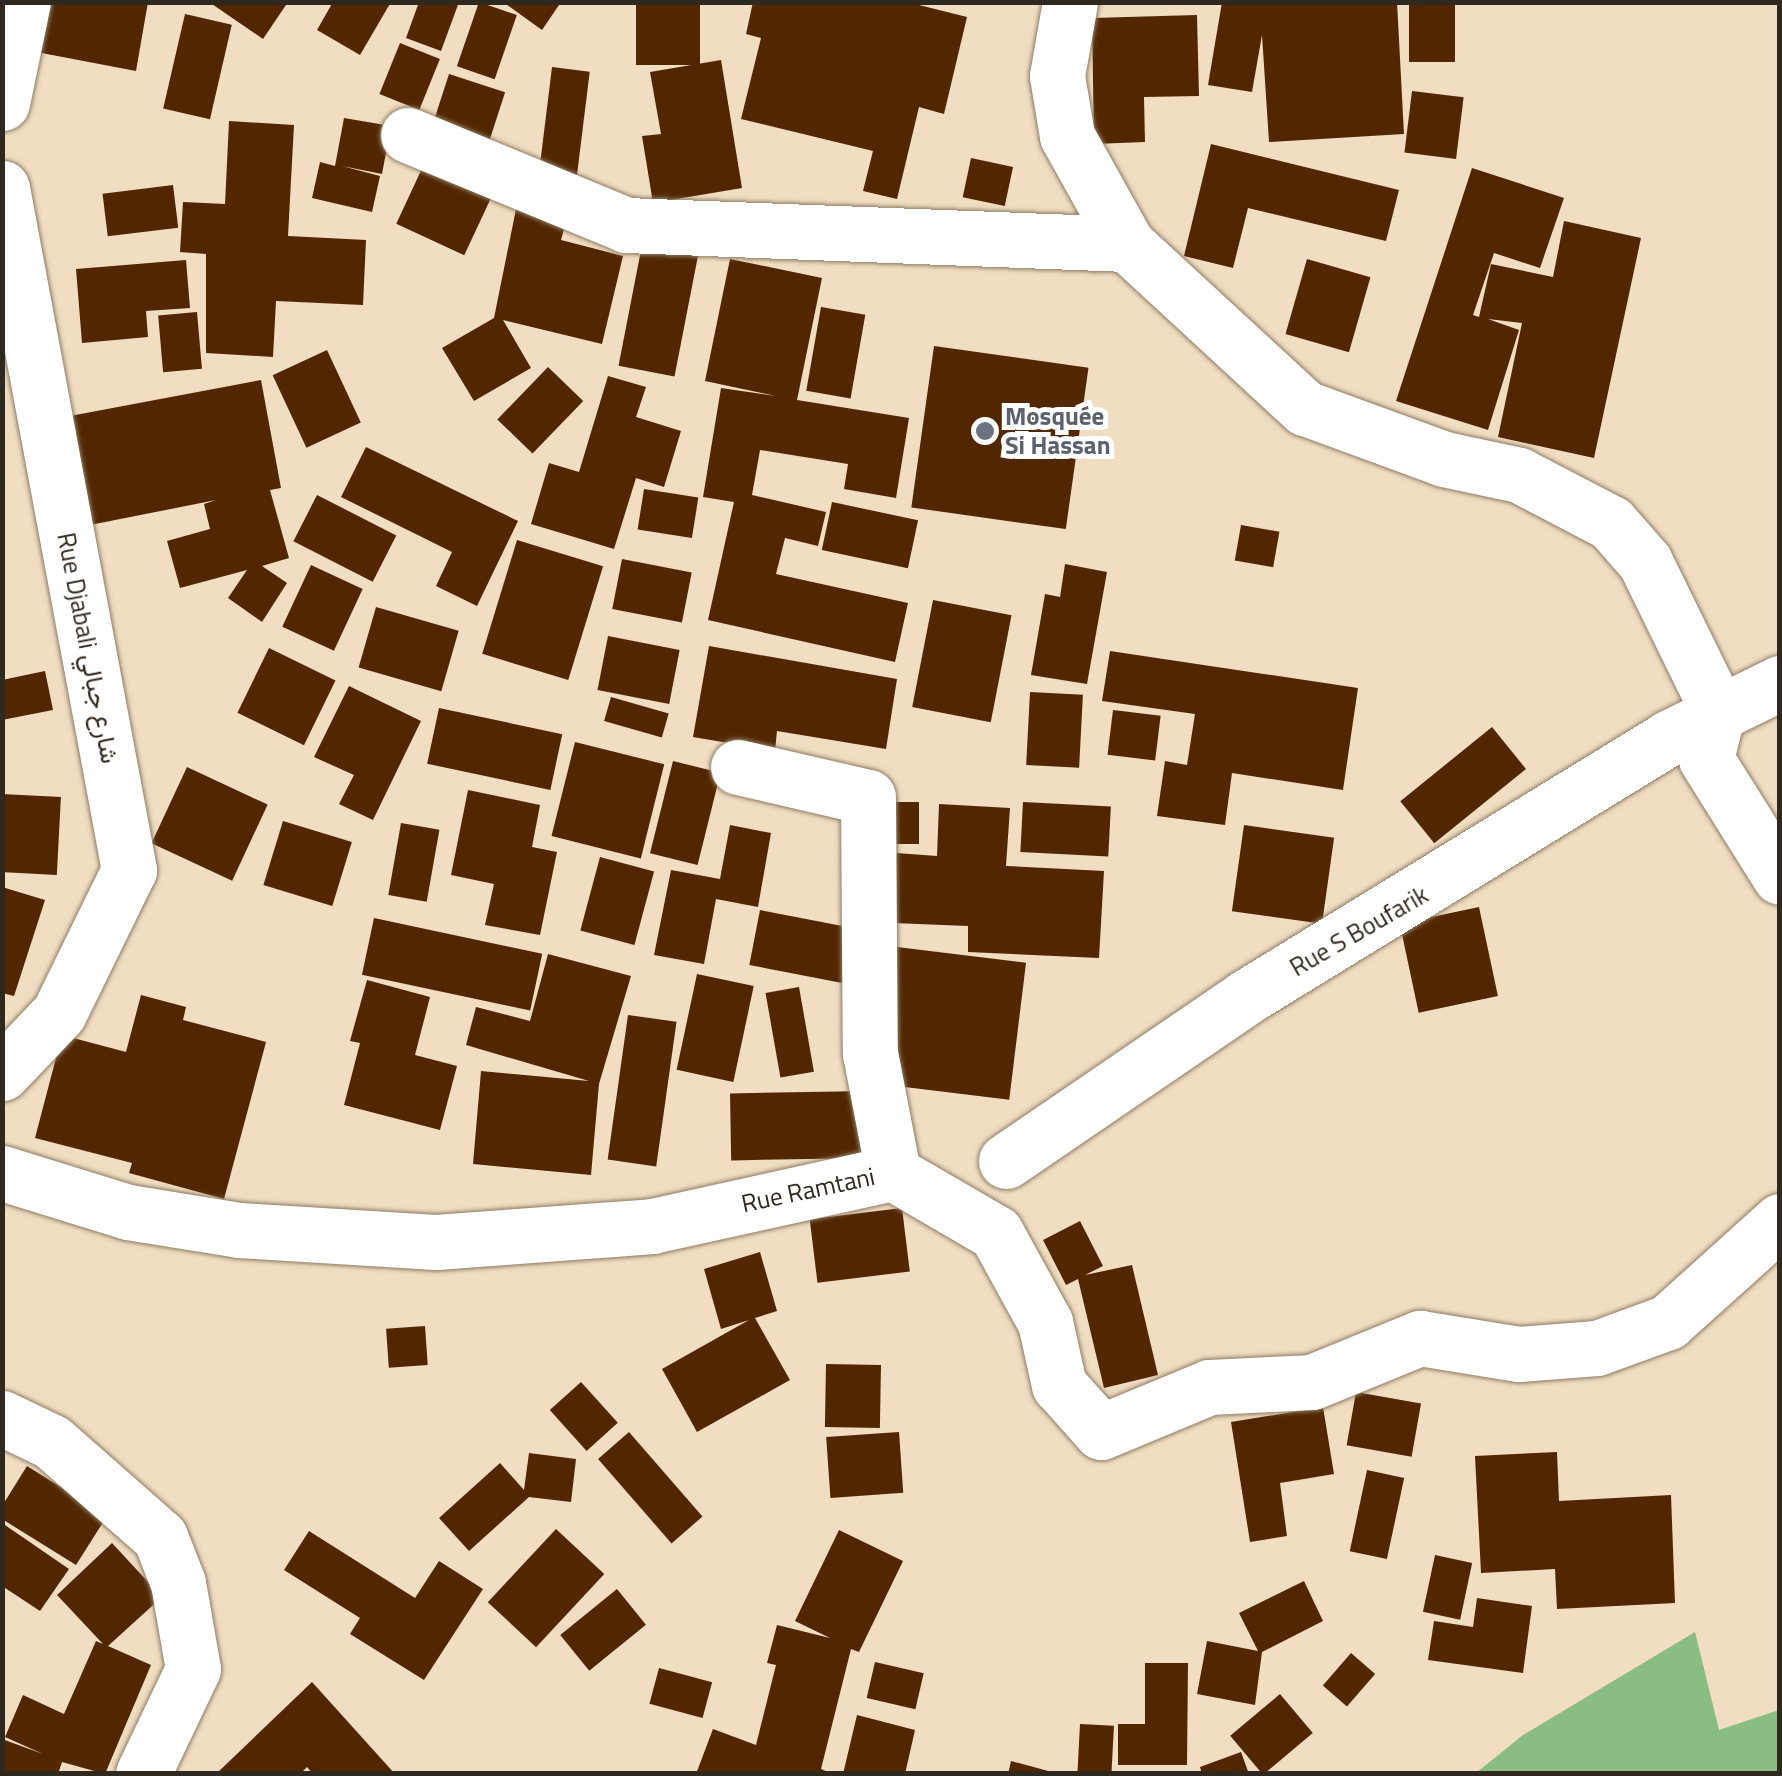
<!DOCTYPE html>
<html>
<head>
<meta charset="utf-8">
<style>
  body { margin:0 }
  #map { position:relative; width:1782px; height:1776px; overflow:hidden; background:#f0ddc2; font-family:"Titillium Web",Vazirmatn,sans-serif }
  div>[style] { position:absolute }
  [style*='--x'] { left:calc(var(--x)*1px); top:calc(var(--y)*1px); width:calc(var(--w)*1px); rotate:calc(var(--a)*1deg) }
  .forest>* { inset:0; background:#89bd82 }
  .building>* { inset:0; background:#522700; transform-origin:0 0 }
  .roads { filter:drop-shadow(0 0 2px #8d7b63) drop-shadow(0 0 2px #8d7b63) }
  .street>* { height:55px; margin:-27.5px; padding:0 27.5px; transform-origin:27.5px; border-radius:27.5px; background:#fff }
  .dots>* { width:28px; height:28px; translate:-50% -50%; box-sizing:border-box; border:5px solid #fff; border-radius:50% }
  span { translate:-50% -50%; white-space:nowrap; text-align:center; line-height:1.15; -webkit-text-stroke:10px #fff; paint-order:stroke }
  .worship-label { font-size:25px; color:#5b616d; font-weight:700 }
  .left { translate:0 -50%; text-align:left }
  .street-label { font-size:25px; color:#2f281e }
  .frame { position:absolute; inset:0; border:5px solid #2f281e; pointer-events:none }
</style>
</head>
<body>
<div id="map">
  <div class="forest">
    <div style="clip-path:polygon(1695px 1632px,1719px 1730px,1779px 1710px,1779px 1773px,1476px 1773px,1523px 1735px)"></div>
  </div>
  <div class="building">
    <div style="clip-path:polygon(41px 2px,148px 2px,136px 71px,31px 51px)"></div>
    <div style="clip-path:polygon(209px 2px,288px 2px,263px 39px)"></div>
    <div style="clip-path:polygon(333px 2px,391px 2px,360px 55px,317px 30px)"></div>
    <div style="clip-path:polygon(419px 2px,459px 2px,441px 51px,406px 38px)"></div>
    <div style="left:479px;top:2px;width:40px;height:68px;rotate:19deg"></div>
    <div style="clip-path:polygon(503px 2px,561px 2px,542px 30px)"></div>
    <div style="left:636px;top:2px;width:64px;height:63px"></div>
    <div style="clip-path:polygon(753px 2px,907px 2px,967px 17px,944px 114px,919px 107px,897px 199px,863px 191px,873px 151px,741px 119px,761px 38px,746px 34px)"></div>
    <div style="clip-path:polygon(1222px 2px,1397px 2px,1404px 134px,1269px 142px,1262px 35px,1252px 92px,1208px 85px)"></div>
    <div style="left:1409px;top:2px;width:46px;height:60px"></div>
    <div style="left:185px;top:14px;width:48px;height:97px;rotate:13deg"></div>
    <div style="clip-path:polygon(1197px 15px,1199px 96px,1144px 97px,1145px 142px,1094px 144px,1092px 18px)"></div>
    <div style="left:400px;top:43px;width:43px;height:55px;rotate:22deg"></div>
    <div style="clip-path:polygon(721px 60px,742px 188px,653px 203px,642px 136px,661px 134px,650px 72px)"></div>
    <div style="left:552px;top:67px;width:38px;height:104px;rotate:7deg"></div>
    <div style="left:449px;top:74px;width:59px;height:57px;rotate:18deg"></div>
    <div style="left:1412px;top:91px;width:52px;height:62px;rotate:7deg"></div>
    <div style="clip-path:polygon(344px 118px,391px 126px,382px 174px,342px 166px,380px 176px,372px 212px,312px 198px,320px 162px,335px 166px)"></div>
    <div style="clip-path:polygon(229px 121px,294px 125px,288px 236px,366px 240px,363px 305px,276px 301px,273px 357px,206px 353px,206px 254px,180px 252px,183px 202px,225px 204px)"></div>
    <div style="clip-path:polygon(1211px 144px,1399px 190px,1386px 241px,1248px 208px,1233px 268px,1184px 256px)"></div>
    <div style="left:971px;top:158px;width:43px;height:40px;rotate:12deg"></div>
    <div style="left:425px;top:162px;width:75px;height:68px;rotate:25deg"></div>
    <div style="clip-path:polygon(1472px 168px,1564px 198px,1540px 268px,1494px 253px,1473px 315px,1479px 317px,1491px 264px,1553px 277px,1564px 221px,1641px 238px,1594px 458px,1498px 437px,1522px 323px,1488px 319px,1519px 330px,1488px 430px,1396px 401px)"></div>
    <div style="left:173px;top:185px;width:43px;height:71px;rotate:83deg"></div>
    <div style="clip-path:polygon(516px 209px,566px 222px,561px 240px,623px 256px,602px 344px,503px 320px,531px 368px,474px 401px,442px 348px,494px 318px)"></div>
    <div style="left:642px;top:245px;width:57px;height:123px;rotate:11deg"></div>
    <div style="clip-path:polygon(730px 259px,822px 278px,797px 400px,909px 418px,896px 498px,844px 489px,848px 464px,760px 450px,752px 495px,826px 512px,818px 546px,785px 538px,776px 574px,908px 603px,895px 662px,708px 620px,734px 502px,703px 497px,721px 388px,776px 396px,705px 381px)"></div>
    <div style="left:1307px;top:259px;width:66px;height:78px;rotate:16deg"></div>
    <div style="clip-path:polygon(186px 260px,190px 308px,146px 311px,148px 337px,82px 343px,76px 269px)"></div>
    <div style="left:821px;top:307px;width:45px;height:85px;rotate:10deg"></div>
    <div style="left:197px;top:312px;width:57px;height:39px;rotate:85deg"></div>
    <div style="left:934px;top:346px;width:156px;height:163px;rotate:8deg"></div>
    <div style="left:327px;top:350px;width:80px;height:60px;rotate:65deg"></div>
    <div style="left:548px;top:367px;width:49px;height:73px;rotate:44deg"></div>
    <div style="clip-path:polygon(608px 376px,646px 387px,636px 417px,681px 431px,664px 487px,636px 478px,614px 549px,531px 524px,549px 463px,579px 472px)"></div>
    <div style="clip-path:polygon(261px 380px,281px 488px,270px 490px,289px 558px,262px 566px,287px 583px,262px 622px,228px 598px,247px 570px,180px 588px,167px 541px,210px 529px,204px 504px,216px 500px,90px 525px,70px 416px)"></div>
    <div style="clip-path:polygon(366px 447px,518px 521px,477px 606px,436px 586px,452px 552px,341px 497px)"></div>
    <div style="left:644px;top:489px;width:55px;height:41px;rotate:9deg"></div>
    <div style="left:317px;top:495px;width:89px;height:52px;rotate:27deg"></div>
    <div style="left:832px;top:502px;width:88px;height:49px;rotate:12deg"></div>
    <div style="left:1241px;top:525px;width:39px;height:36px;rotate:10deg"></div>
    <div style="left:517px;top:540px;width:90px;height:119px;rotate:17deg"></div>
    <div style="left:622px;top:559px;width:71px;height:51px;rotate:11deg"></div>
    <div style="clip-path:polygon(1065px 564px,1107px 572px,1087px 684px,1031px 675px,1045px 594px,1060px 597px)"></div>
    <div style="left:311px;top:565px;width:57px;height:68px;rotate:25deg"></div>
    <div style="left:933px;top:600px;width:80px;height:109px;rotate:11deg"></div>
    <div style="left:376px;top:607px;width:86px;height:63px;rotate:16deg"></div>
    <div style="left:608px;top:636px;width:73px;height:55px;rotate:11deg"></div>
    <div style="clip-path:polygon(709px 646px,897px 679px,886px 749px,777px 731px,775px 751px,693px 737px)"></div>
    <div style="left:269px;top:648px;width:74px;height:72px;rotate:26deg"></div>
    <div style="clip-path:polygon(1110px 651px,1358px 688px,1343px 790px,1232px 773px,1225px 825px,1157px 816px,1165px 761px,1187px 765px,1195px 714px,1102px 701px)"></div>
    <div style="clip-path:polygon(45px 671px,53px 710px,2px 720px,2px 680px)"></div>
    <div style="clip-path:polygon(349px 686px,421px 721px,373px 820px,339px 804px,354px 775px,314px 757px)"></div>
    <div style="left:1030px;top:692px;width:53px;height:73px;rotate:3deg"></div>
    <div style="left:611px;top:697px;width:60px;height:25px;rotate:16deg"></div>
    <div style="left:439px;top:708px;width:126px;height:57px;rotate:12deg"></div>
    <div style="left:1113px;top:710px;width:48px;height:45px;rotate:7deg"></div>
    <div style="left:1492px;top:727px;width:54px;height:118px;rotate:51deg"></div>
    <div style="left:575px;top:742px;width:92px;height:97px;rotate:14deg"></div>
    <div style="left:673px;top:761px;width:49px;height:95px;rotate:14deg"></div>
    <div style="left:187px;top:767px;width:89px;height:84px;rotate:25deg"></div>
    <div style="clip-path:polygon(468px 790px,540px 805px,532px 847px,557px 852px,540px 935px,485px 925px,494px 884px,451px 875px)"></div>
    <div style="left:2px;top:794px;width:59px;height:78px;rotate:3deg"></div>
    <div style="left:888px;top:802px;width:31px;height:42px"></div>
    <div style="left:1023px;top:802px;width:88px;height:50px;rotate:3deg"></div>
    <div style="clip-path:polygon(939px 804px,1010px 808px,1006px 866px,1104px 871px,1099px 958px,968px 952px,968px 926px,893px 923px,896px 853px,937px 856px)"></div>
    <div style="left:283px;top:821px;width:72px;height:67px;rotate:17deg"></div>
    <div style="left:401px;top:823px;width:39px;height:73px;rotate:10deg"></div>
    <div style="clip-path:polygon(730px 825px,771px 833px,758px 907px,716px 899px,704px 964px,654px 955px,671px 870px,720px 879px)"></div>
    <div style="left:1244px;top:825px;width:91px;height:87px;rotate:8deg"></div>
    <div style="left:600px;top:857px;width:56px;height:76px;rotate:15deg"></div>
    <div style="clip-path:polygon(2px 887px,45px 900px,14px 996px,2px 993px)"></div>
    <div style="left:1479px;top:907px;width:91px;height:81px;rotate:78deg"></div>
    <div style="left:760px;top:910px;width:109px;height:56px;rotate:11deg"></div>
    <div style="left:374px;top:918px;width:172px;height:58px;rotate:12deg"></div>
    <div style="left:897px;top:947px;width:130px;height:138px;rotate:7deg"></div>
    <div style="clip-path:polygon(548px 954px,631px 976px,599px 1084px,591px 1175px,473px 1164px,481px 1071px,589px 1081px,466px 1045px,476px 1007px,530px 1021px)"></div>
    <div style="left:697px;top:974px;width:58px;height:98px;rotate:12deg"></div>
    <div style="clip-path:polygon(367px 980px,430px 997px,415px 1055px,457px 1066px,440px 1130px,344px 1105px,360px 1043px,350px 1041px)"></div>
    <div style="left:799px;top:987px;width:86px;height:34px;rotate:80deg"></div>
    <div style="clip-path:polygon(141px 995px,186px 1007px,183px 1020px,266px 1042px,224px 1199px,129px 1173px,132px 1163px,35px 1138px,62px 1035px,126px 1052px)"></div>
    <div style="left:628px;top:1015px;width:49px;height:146px;rotate:8deg"></div>
    <div style="left:868px;top:1091px;width:67px;height:138px;rotate:89deg"></div>
    <div style="left:902px;top:1208px;width:64px;height:93px;rotate:83deg"></div>
    <div style="clip-path:polygon(1080px 1221px,1103px 1266px,1085px 1275px,1132px 1265px,1158px 1375px,1104px 1388px,1078px 1279px,1066px 1285px,1043px 1240px)"></div>
    <div style="clip-path:polygon(760px 1252px,777px 1311px,755px 1318px,790px 1380px,697px 1432px,662px 1369px,749px 1320px,721px 1329px,704px 1269px)"></div>
    <div style="left:425px;top:1326px;width:39px;height:39px;rotate:86deg"></div>
    <div style="left:826px;top:1364px;width:55px;height:63px;rotate:1deg"></div>
    <div style="left:581px;top:1382px;width:55px;height:42px;rotate:48deg"></div>
    <div style="left:1356px;top:1392px;width:66px;height:54px;rotate:10deg"></div>
    <div style="clip-path:polygon(1323px 1407px,1334px 1474px,1280px 1483px,1287px 1536px,1250px 1542px,1231px 1422px)"></div>
    <div style="left:629px;top:1432px;width:112px;height:41px;rotate:49deg"></div>
    <div style="left:899px;top:1432px;width:61px;height:73px;rotate:86deg"></div>
    <div style="clip-path:polygon(1557px 1452px,1559px 1501px,1671px 1495px,1675px 1603px,1557px 1609px,1555px 1569px,1481px 1573px,1475px 1456px)"></div>
    <div style="clip-path:polygon(529px 1453px,576px 1459px,571px 1502px,529px 1497px,469px 1551px,439px 1518px,500px 1463px,524px 1490px)"></div>
    <div style="clip-path:polygon(27px 1466px,107px 1516px,76px 1565px,2px 1519px,2px 1506px)"></div>
    <div style="left:1367px;top:1470px;width:38px;height:83px;rotate:12deg"></div>
    <div style="clip-path:polygon(2px 1523px,69px 1569px,40px 1611px,2px 1586px)"></div>
    <div style="left:556px;top:1529px;width:66px;height:100px;rotate:43deg"></div>
    <div style="clip-path:polygon(839px 1530px,903px 1561px,859px 1652px,851px 1649px,821px 1769px,833px 1774px,696px 1774px,713px 1729px,756px 1745px,776px 1665px,767px 1663px,777px 1625px,830px 1638px,795px 1621px)"></div>
    <div style="clip-path:polygon(309px 1531px,415px 1598px,439px 1561px,483px 1589px,424px 1680px,350px 1634px,360px 1618px,284px 1570px)"></div>
    <div style="clip-path:polygon(112px 1543px,162px 1597px,108px 1646px,151px 1665px,105px 1774px,62px 1762px,58px 1774px,2px 1774px,2px 1739px,43px 1754px,5px 1737px,23px 1695px,64px 1714px,96px 1641px,103px 1644px,57px 1595px)"></div>
    <div style="left:1435px;top:1555px;width:38px;height:58px;rotate:12deg"></div>
    <div style="clip-path:polygon(1304px 1581px,1323px 1621px,1262px 1652px,1255px 1705px,1197px 1694px,1207px 1641px,1258px 1651px,1239px 1613px)"></div>
    <div style="left:617px;top:1589px;width:46px;height:73px;rotate:51deg"></div>
    <div style="clip-path:polygon(1477px 1598px,1532px 1606px,1523px 1673px,1428px 1660px,1434px 1621px,1473px 1627px)"></div>
    <div style="left:1351px;top:1653px;width:32px;height:43px;rotate:41deg"></div>
    <div style="left:875px;top:1662px;width:50px;height:37px;rotate:13deg"></div>
    <div style="clip-path:polygon(1145px 1663px,1188px 1663px,1187px 1765px,1118px 1765px,1118px 1724px,1145px 1724px)"></div>
    <div style="left:659px;top:1668px;width:55px;height:37px;rotate:15deg"></div>
    <div style="clip-path:polygon(312px 1682px,395px 1774px,313px 1774px,307px 1767px,300px 1774px,216px 1774px)"></div>
    <div style="left:1280px;top:1694px;width:51px;height:65px;rotate:50deg"></div>
    <div style="clip-path:polygon(857px 1715px,915px 1730px,905px 1774px,843px 1774px)"></div>
    <div style="left:1080px;top:1724px;width:34px;height:50px;rotate:3deg"></div>
    <div style="clip-path:polygon(1241px 1752px,1249px 1774px,1202px 1774px,1200px 1767px)"></div>
    <div style="clip-path:polygon(1011px 1761px,1052px 1772px,1052px 1774px,1008px 1774px)"></div>
  </div>
  <div class="roads">
    <div class="street">
      <div style="--x:1070;--y:2;--w:75;--a:100"></div>
      <div style="--x:1057;--y:76;--w:61;--a:80.5"></div>
      <div style="--x:1067;--y:136;--w:124;--a:60.9"></div>
      <div style="--x:1127;--y:244;--w:242;--a:42.7"></div>
      <div style="--x:1305;--y:408;--w:148;--a:20.1"></div>
      <div style="--x:1444;--y:459;--w:77;--a:12"></div>
      <div style="--x:1519;--y:475;--w:104;--a:27.6"></div>
      <div style="--x:1611;--y:523;--w:52;--a:48.9"></div>
      <div style="--x:1645;--y:562;--w:166;--a:63.9"></div>
      <div style="--x:1718;--y:711;--w:49;--a:104"></div>
      <div style="--x:1706;--y:759;--w:139;--a:57.9"></div>
      <div style="--x:2;--y:103;--w:103;--a:-78.3"></div>
      <div style="--x:408;--y:135;--w:236;--a:22.4"></div>
      <div style="--x:626;--y:225;--w:501;--a:2.17"></div>
      <div style="--x:2;--y:188;--w:694;--a:79.45"></div>
      <div style="--x:129;--y:870;--w:159;--a:116.1"></div>
      <div style="--x:59;--y:1013;--w:83;--a:133.5"></div>
      <div style="--x:738;--y:767;--w:133;--a:13"></div>
      <div style="--x:868;--y:797;--w:256;--a:89.6"></div>
      <div style="--x:870;--y:1053;--w:122;--a:79.1"></div>
      <div style="--x:1006;--y:1161;--w:291;--a:-34.3"></div>
      <div style="--x:1246;--y:997;--w:495;--a:-31.5"></div>
      <div style="--x:1668;--y:738;--w:125;--a:-26.2"></div>
      <div style="--x:2;--y:1173;--w:132;--a:17.2"></div>
      <div style="--x:128;--y:1212;--w:112;--a:9.2"></div>
      <div style="--x:239;--y:1230;--w:197;--a:3.5"></div>
      <div style="--x:436;--y:1242;--w:217;--a:-4.2"></div>
      <div style="--x:652;--y:1226;--w:247;--a:-12.4"></div>
      <div style="--x:893;--y:1173;--w:119;--a:30.2"></div>
      <div style="--x:996;--y:1233;--w:102;--a:61.2"></div>
      <div style="--x:1045;--y:1322;--w:65;--a:77.5"></div>
      <div style="--x:1059;--y:1385;--w:63;--a:48.2"></div>
      <div style="--x:1101;--y:1432;--w:117;--a:-22.6"></div>
      <div style="--x:1209;--y:1387;--w:103;--a:-2.8"></div>
      <div style="--x:1312;--y:1382;--w:117;--a:-22.2"></div>
      <div style="--x:1420;--y:1338;--w:100;--a:9.2"></div>
      <div style="--x:1519;--y:1354;--w:78;--a:-4.4"></div>
      <div style="--x:1597;--y:1348;--w:76;--a:-20.1"></div>
      <div style="--x:1668;--y:1322;--w:151;--a:-42"></div>
      <div style="--x:2;--y:1418;--w:55;--a:25.6"></div>
      <div style="--x:52;--y:1442;--w:144;--a:41.3"></div>
      <div style="--x:160;--y:1537;--w:49;--a:68.6"></div>
      <div style="--x:178;--y:1583;--w:87;--a:80.1"></div>
      <div style="--x:193;--y:1669;--w:116;--a:115.5"></div>
    </div>
  </div>
  <div class="dots">
    <div style="left:985px;top:431px;background:#6b7280"></div>
  </div>
  <div class="worship-label">
    <span class="left" style="left:1005px;top:431px">Mosquée<br>Si Hassan</span>
  </div>
  <div class="street-label">
    <span style="left:88px;top:648px;rotate:79deg">Rue Djabali شارع جبالي</span>
    <span style="left:1359px;top:931px;rotate:-30deg">Rue S Boufarik</span>
    <span style="left:808px;top:1190px;rotate:-12deg">Rue Ramtani</span>
  </div>
  <div class="frame"></div>
</div>
</body>
</html>
